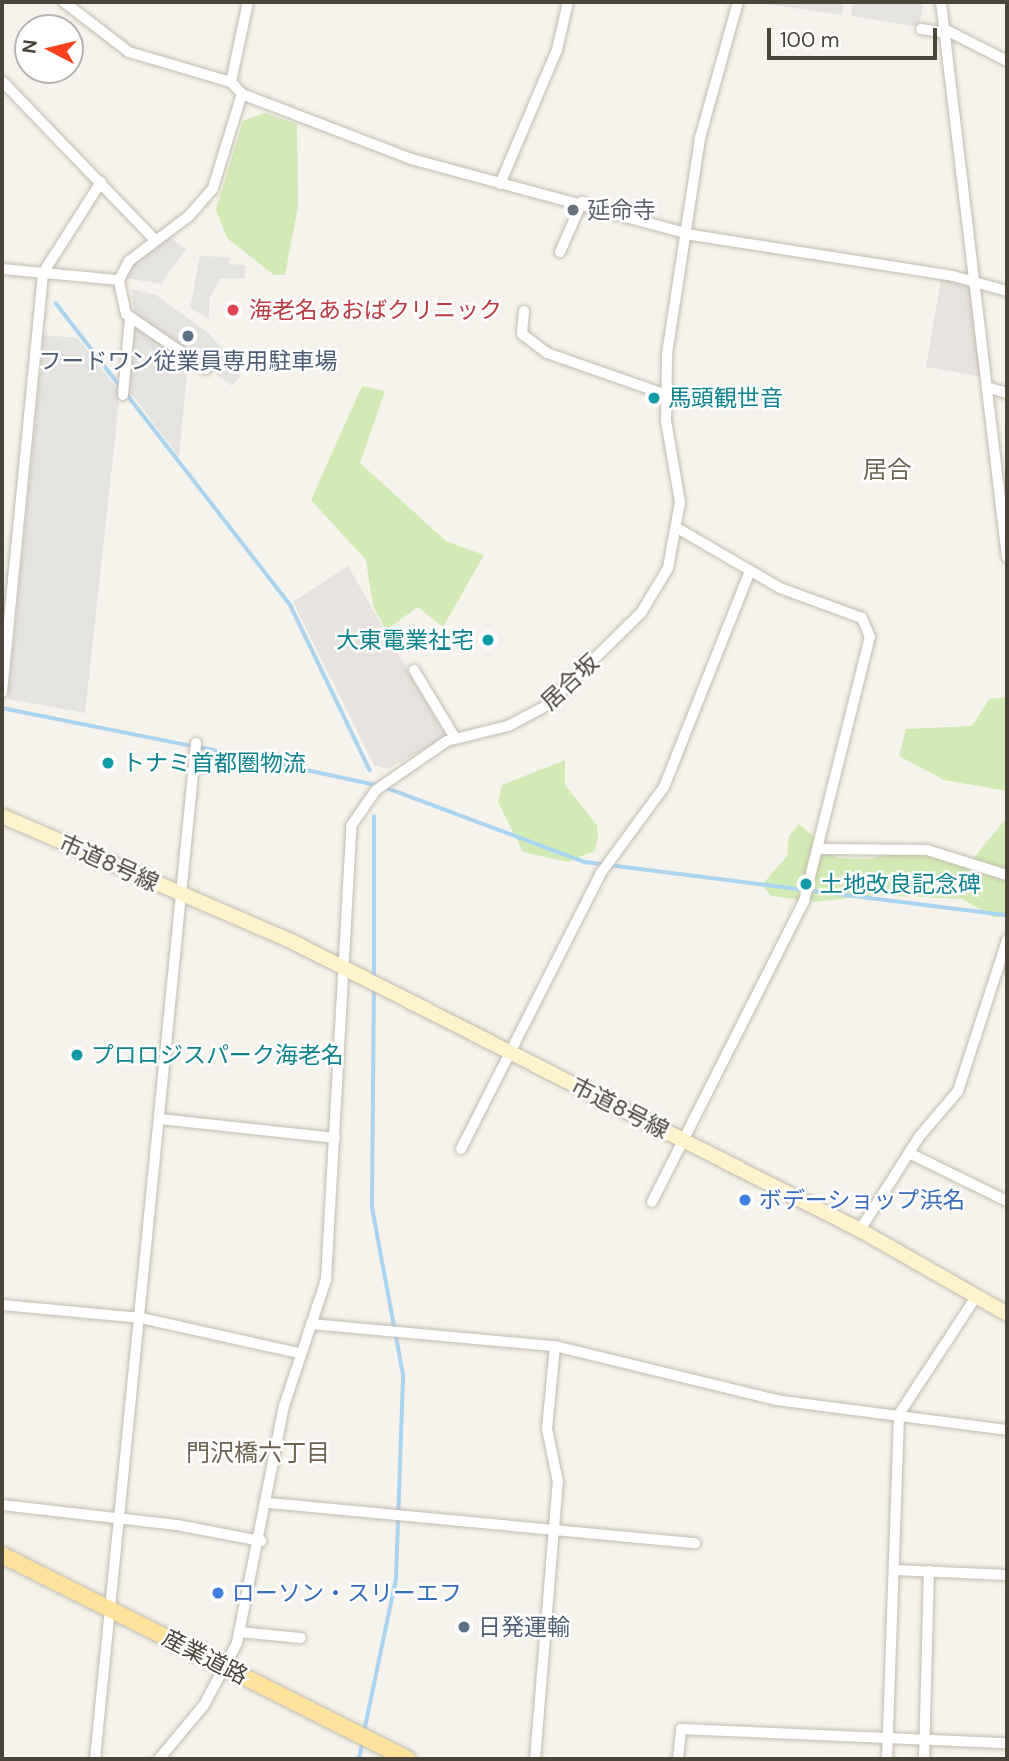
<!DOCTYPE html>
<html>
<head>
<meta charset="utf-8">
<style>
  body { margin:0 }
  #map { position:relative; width:1009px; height:1761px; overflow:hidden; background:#f6f3ec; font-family:"DM Sans","Noto Sans JP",sans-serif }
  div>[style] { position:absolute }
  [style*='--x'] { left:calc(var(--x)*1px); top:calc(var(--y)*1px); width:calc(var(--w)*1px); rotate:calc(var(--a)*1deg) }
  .industrial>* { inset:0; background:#e6e2dd }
  .green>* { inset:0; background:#d2eab5 }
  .parking>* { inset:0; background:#e5e3e0 }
  .stream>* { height:3.5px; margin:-1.75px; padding:0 1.75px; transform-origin:1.75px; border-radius:1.75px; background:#a9d4f2 }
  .roads { filter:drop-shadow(0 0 2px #c2bbae) drop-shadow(0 0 2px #c2bbae) }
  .street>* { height:10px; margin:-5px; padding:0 5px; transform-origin:5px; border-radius:5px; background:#fff }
  .secondary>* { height:14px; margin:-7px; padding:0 7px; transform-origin:7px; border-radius:7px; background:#fff3cd }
  .primary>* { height:16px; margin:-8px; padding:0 8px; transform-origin:8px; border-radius:8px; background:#ffe39c }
  .dots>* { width:19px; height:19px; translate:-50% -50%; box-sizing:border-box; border:4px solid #fff; border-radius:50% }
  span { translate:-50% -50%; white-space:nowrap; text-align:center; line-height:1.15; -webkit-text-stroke:5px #fff; paint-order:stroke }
  .worship-label { font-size:23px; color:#5b616d }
  .left { translate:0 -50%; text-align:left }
  .health-label { font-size:23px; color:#be3a42 }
  .service-label { font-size:23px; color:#4e5e75 }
  .culture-label { font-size:23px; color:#0d838f }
  .right { translate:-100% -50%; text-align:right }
  .street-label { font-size:23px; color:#4b4439 }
  .shop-label { font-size:23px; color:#366cbe }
  .neighbourhood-label { font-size:24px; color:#6e6250 }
  .frame { position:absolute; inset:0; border:4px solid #4b4439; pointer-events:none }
  .north { position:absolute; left:14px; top:14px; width:70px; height:70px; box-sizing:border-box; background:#fff; border:2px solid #b7b4b0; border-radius:50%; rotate:277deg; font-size:19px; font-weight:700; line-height:28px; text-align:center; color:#4b4439 }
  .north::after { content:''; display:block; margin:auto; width:24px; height:32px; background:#fc3f1d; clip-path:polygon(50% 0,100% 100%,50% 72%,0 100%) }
  .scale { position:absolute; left:767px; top:28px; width:170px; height:32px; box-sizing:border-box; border:4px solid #4b4439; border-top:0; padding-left:9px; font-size:21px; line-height:24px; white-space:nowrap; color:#4b4439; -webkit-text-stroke:5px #fff; paint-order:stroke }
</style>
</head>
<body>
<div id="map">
  <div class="industrial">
    <div style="clip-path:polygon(941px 279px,970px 283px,982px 377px,926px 367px)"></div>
    <div style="clip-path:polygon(348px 566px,446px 737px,387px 769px,374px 765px,293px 602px)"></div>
  </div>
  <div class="green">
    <div style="clip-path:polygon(264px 113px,297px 124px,298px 207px,285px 275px,274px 275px,227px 238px,216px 210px,243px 121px)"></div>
    <div style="clip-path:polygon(362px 386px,385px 391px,360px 463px,446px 541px,484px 555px,443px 627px,418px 607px,386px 630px,373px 606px,366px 560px,311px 500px)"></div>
    <div style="clip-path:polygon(1007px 697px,1007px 791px,944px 780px,899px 756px,906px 729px,972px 726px,989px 699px)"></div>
    <div style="clip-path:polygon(565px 760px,565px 785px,597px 825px,598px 836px,595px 851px,568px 862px,523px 852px,498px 802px,502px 785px)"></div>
    <div style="clip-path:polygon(1007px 817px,1007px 917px,993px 917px,962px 899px,876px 895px,815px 902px,771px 896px,762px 885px,787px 856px,789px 836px,799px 824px,837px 858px,870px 859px,905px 850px,968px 865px)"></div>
  </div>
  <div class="parking">
    <div style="clip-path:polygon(751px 2px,844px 2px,842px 15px)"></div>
    <div style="clip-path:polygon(853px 2px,924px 2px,919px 27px,851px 16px)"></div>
    <div style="clip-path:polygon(170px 238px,186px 249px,161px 284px,126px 278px,136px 260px)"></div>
    <div style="clip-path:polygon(200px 256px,229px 257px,229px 264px,245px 265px,245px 278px,220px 279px,209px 299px,209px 319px,190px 308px)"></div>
    <div style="clip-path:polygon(132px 289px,156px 295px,207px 332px,238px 365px,240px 377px,232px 386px,134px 313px)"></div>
    <div style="clip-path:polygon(135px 326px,188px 363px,179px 457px,129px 391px)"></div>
    <div style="clip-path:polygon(44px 335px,78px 338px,120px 392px,85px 713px,8px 699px)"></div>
  </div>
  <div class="stream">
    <div style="--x:56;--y:303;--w:106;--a:52.3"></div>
    <div style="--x:126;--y:393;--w:269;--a:52.2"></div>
    <div style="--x:291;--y:606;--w:182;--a:64.3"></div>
    <div style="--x:2;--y:708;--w:194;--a:11.3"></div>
    <div style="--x:199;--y:747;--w:182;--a:12.1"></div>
    <div style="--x:384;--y:787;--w:215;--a:20.5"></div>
    <div style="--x:585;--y:862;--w:425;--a:7.2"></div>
    <div style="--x:374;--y:979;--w:162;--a:-90"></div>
    <div style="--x:364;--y:1732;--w:156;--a:-78.2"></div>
    <div style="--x:396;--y:1579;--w:204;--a:-88"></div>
    <div style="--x:403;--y:1375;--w:171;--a:-100.5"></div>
    <div style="--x:372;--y:1207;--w:220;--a:-89.5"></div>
    <div style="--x:359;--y:1759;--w:19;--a:-78"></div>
  </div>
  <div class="roads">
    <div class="street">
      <div style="--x:64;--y:2;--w:82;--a:37.6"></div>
      <div style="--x:129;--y:52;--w:106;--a:16.4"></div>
      <div style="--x:231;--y:82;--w:16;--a:47"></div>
      <div style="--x:242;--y:94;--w:181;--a:21"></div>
      <div style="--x:411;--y:159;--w:291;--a:15.1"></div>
      <div style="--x:692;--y:235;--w:264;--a:8.9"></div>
      <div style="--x:953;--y:276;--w:56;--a:15.5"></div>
      <div style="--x:941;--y:2;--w:559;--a:83.22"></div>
      <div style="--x:921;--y:29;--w:25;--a:9"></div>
      <div style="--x:946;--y:30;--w:68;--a:26.9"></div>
      <div style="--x:2;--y:81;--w:221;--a:46.1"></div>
      <div style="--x:231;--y:82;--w:82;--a:-78"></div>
      <div style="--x:500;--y:184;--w:146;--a:-67"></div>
      <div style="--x:557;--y:50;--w:49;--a:-77.1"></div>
      <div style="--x:560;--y:252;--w:55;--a:-66.3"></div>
      <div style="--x:2;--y:269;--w:118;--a:5.4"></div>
      <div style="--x:524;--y:311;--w:23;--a:95"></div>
      <div style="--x:522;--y:334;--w:31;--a:37"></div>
      <div style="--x:547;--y:353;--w:124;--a:19.3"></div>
      <div style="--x:206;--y:369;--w:97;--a:-145.5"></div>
      <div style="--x:126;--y:314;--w:35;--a:-102"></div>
      <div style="--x:119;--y:280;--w:21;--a:-62"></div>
      <div style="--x:129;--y:261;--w:75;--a:-36.9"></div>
      <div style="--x:189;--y:216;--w:37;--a:-49"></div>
      <div style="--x:213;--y:188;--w:98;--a:-72.9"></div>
      <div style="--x:987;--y:387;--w:21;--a:17"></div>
      <div style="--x:123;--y:395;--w:77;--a:-84.8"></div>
      <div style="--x:414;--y:670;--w:79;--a:58.9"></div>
      <div style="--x:2;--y:692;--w:421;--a:-84.4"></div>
      <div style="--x:43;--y:273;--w:108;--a:-57.5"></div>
      <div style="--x:821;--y:849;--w:106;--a:0.5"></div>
      <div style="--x:927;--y:850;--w:84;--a:17.4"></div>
      <div style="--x:160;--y:1119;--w:176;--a:6.2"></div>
      <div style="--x:461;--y:1149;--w:309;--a:-63.1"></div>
      <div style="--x:601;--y:873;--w:107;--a:-53.8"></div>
      <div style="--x:664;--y:787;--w:232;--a:-68.3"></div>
      <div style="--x:909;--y:1153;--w:109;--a:26.1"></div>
      <div style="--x:652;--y:1202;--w:337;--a:-63.2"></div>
      <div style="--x:804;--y:901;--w:272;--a:-76"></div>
      <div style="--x:870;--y:637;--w:21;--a:-113"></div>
      <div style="--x:862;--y:618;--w:87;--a:-159.9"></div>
      <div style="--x:780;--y:588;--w:117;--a:-149.7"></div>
      <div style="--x:860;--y:1230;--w:110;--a:-57.6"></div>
      <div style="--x:919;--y:1137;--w:60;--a:-49.7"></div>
      <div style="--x:958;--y:1091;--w:159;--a:-72"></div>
      <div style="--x:2;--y:1305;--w:140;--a:5.3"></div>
      <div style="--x:141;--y:1318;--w:162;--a:12.5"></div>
      <div style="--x:311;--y:1324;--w:245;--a:5.2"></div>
      <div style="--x:555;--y:1346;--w:228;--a:13.7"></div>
      <div style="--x:776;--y:1400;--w:233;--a:7.4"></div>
      <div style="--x:269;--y:1503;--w:428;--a:5.4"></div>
      <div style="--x:2;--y:1505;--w:176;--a:6.5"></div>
      <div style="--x:177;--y:1525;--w:86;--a:10.8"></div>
      <div style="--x:894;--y:1570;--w:113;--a:2.5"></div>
      <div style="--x:239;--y:1632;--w:62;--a:5.5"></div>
      <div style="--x:95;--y:1759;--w:1021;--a:-84.32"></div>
      <div style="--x:159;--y:1759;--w:70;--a:-50.2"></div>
      <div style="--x:204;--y:1705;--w:70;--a:-62"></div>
      <div style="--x:237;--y:1643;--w:242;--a:-78.8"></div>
      <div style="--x:284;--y:1406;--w:133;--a:-71.6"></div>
      <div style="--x:326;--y:1280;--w:455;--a:-86.8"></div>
      <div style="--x:351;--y:826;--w:44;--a:-55.2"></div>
      <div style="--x:376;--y:790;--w:86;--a:-34.6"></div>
      <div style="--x:447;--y:741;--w:63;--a:-13.8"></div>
      <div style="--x:508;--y:726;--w:43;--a:-27.8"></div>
      <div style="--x:546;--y:706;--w:133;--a:-44.4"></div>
      <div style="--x:641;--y:613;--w:52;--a:-59"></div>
      <div style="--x:668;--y:568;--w:67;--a:-79.7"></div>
      <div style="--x:680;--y:502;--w:82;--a:-99.8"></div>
      <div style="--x:666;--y:421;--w:67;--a:-89.1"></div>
      <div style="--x:667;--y:354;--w:219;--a:-81.3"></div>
      <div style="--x:700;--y:138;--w:141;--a:-74.4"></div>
      <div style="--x:535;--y:1759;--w:278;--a:-85.3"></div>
      <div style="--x:558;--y:1482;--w:54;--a:-101.7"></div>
      <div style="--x:547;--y:1429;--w:83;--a:-84.5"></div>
      <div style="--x:678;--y:1759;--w:30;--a:-84"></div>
      <div style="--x:681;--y:1729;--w:326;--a:2.5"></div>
      <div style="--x:887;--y:1759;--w:345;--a:-88"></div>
      <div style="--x:899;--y:1414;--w:136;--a:-56.7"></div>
      <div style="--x:924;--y:1759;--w:188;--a:-88.5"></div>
    </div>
    <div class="secondary">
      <div style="--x:2;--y:816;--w:317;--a:23.4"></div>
      <div style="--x:293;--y:942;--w:636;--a:26.93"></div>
      <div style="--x:860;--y:1230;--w:169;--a:29.7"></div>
    </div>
    <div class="primary">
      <div style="--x:2;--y:1555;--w:454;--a:26.7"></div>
    </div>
  </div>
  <div class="dots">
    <div style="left:573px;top:210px;background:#6b7280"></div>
    <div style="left:233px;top:310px;background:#e0444e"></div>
    <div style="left:188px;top:336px;background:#5c6f8a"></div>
    <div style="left:654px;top:398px;background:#0f9aa8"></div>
    <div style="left:488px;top:640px;background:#0f9aa8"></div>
    <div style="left:108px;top:763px;background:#0f9aa8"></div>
    <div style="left:806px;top:884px;background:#0f9aa8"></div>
    <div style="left:77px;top:1055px;background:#0f9aa8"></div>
    <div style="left:745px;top:1200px;background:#3f7fe0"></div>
    <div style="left:218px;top:1593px;background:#3f7fe0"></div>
    <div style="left:464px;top:1627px;background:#5c6f8a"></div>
  </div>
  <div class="worship-label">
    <span class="left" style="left:587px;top:210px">延命寺</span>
  </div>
  <div class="health-label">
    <span class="left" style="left:249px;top:310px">海老名あおばクリニック</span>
  </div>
  <div class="service-label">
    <span style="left:188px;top:361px">フードワン従業員専用駐車場</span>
    <span class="left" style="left:478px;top:1627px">日発運輸</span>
  </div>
  <div class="culture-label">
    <span class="left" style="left:668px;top:398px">馬頭観世音</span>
    <span class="right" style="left:474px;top:640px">大東電業社宅</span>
    <span class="left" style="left:122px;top:763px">トナミ首都圏物流</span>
    <span class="left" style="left:820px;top:884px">土地改良記念碑</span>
    <span class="left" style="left:91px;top:1055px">プロロジスパーク海老名</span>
  </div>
  <div class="street-label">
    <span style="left:570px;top:682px;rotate:-43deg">居合坂</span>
    <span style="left:109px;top:863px;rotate:24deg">市道8号線</span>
    <span style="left:620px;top:1108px;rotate:27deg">市道8号線</span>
    <span style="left:205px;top:1657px;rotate:27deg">産業道路</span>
  </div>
  <div class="shop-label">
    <span class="left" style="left:759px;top:1200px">ボデーショップ浜名</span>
    <span class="left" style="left:232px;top:1593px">ローソン・スリーエフ</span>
  </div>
  <div class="neighbourhood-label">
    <span style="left:887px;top:470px">居合</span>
    <span style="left:258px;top:1453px">門沢橋六丁目</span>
  </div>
  <div class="frame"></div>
  <div class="north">N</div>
  <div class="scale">100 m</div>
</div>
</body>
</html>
